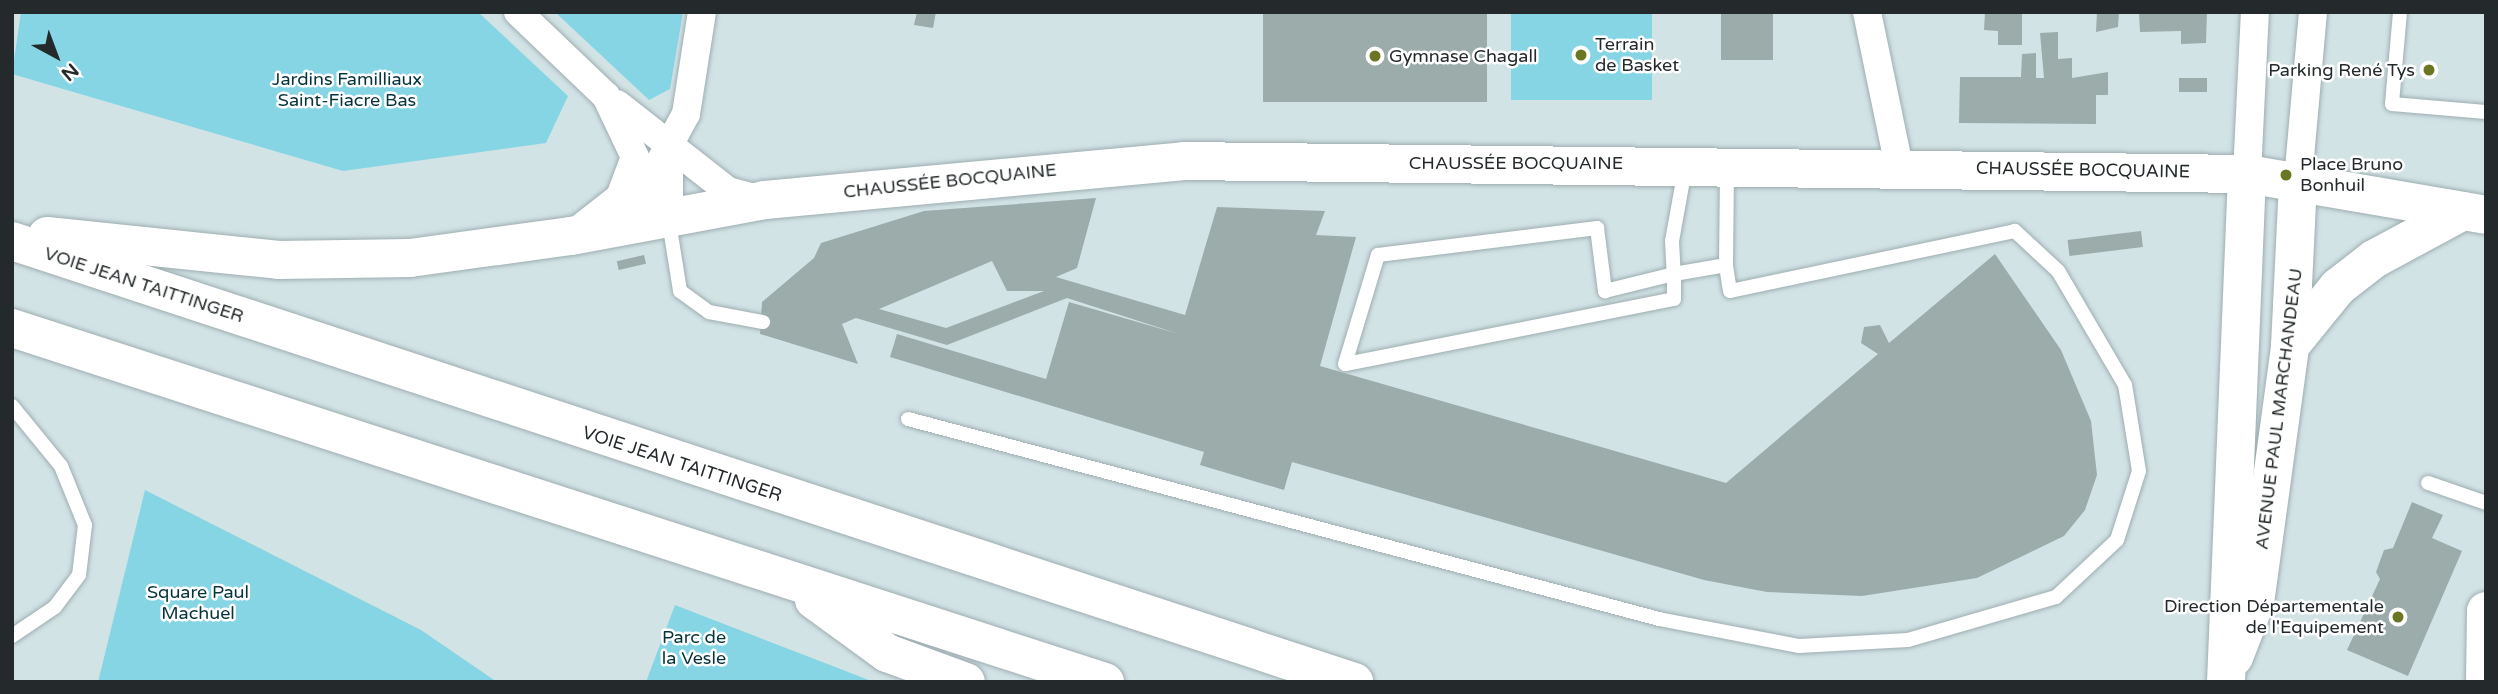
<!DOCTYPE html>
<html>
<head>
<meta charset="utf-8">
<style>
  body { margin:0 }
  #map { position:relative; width:2498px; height:694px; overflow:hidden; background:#d2e3e6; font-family:"Varela Round",sans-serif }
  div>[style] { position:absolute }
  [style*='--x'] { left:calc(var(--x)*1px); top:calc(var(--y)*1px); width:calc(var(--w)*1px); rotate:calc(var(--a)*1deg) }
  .green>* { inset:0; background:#86d5e4; transform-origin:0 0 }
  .building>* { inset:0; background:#9cacab; transform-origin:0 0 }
  .roads { filter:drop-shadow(0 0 2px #9eadb0) drop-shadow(0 0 2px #9eadb0) }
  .service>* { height:14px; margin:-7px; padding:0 7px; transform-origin:7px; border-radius:7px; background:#fff }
  .minor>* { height:28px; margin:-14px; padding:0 14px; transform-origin:14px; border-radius:14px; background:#fff }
  .secondary>* { height:38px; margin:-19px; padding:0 19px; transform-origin:19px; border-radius:19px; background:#fff }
  .motorway>* { height:38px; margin:-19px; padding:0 19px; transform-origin:19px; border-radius:19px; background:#fff }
  .dots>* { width:19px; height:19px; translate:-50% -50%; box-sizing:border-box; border:4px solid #fff; border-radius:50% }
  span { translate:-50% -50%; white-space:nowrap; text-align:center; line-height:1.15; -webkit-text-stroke:5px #fff; paint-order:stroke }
  .poi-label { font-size:18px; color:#242a2b }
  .left { translate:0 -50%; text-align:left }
  .right { translate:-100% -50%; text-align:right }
  .park-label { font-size:18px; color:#05343c }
  .street-label { font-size:18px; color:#242a2b }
  .frame { position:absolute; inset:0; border:14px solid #242a2b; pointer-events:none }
  .north { position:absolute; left:21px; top:21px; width:70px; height:70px; -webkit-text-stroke:5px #fff; paint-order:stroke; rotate:139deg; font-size:19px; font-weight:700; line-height:28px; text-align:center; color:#242a2b }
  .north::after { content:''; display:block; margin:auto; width:24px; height:32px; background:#242a2b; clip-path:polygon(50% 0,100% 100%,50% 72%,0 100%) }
</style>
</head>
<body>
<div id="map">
  <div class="green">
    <div style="clip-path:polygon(21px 12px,478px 12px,568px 96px,546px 143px,343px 171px,12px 74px)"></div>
    <div style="clip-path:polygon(555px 12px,683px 12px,670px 89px,649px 100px)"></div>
    <div style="left:1511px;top:12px;width:141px;height:88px"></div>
    <div style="clip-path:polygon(145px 490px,421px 630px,497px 682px,98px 682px)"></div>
    <div style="clip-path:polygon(675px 605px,874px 682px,646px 682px)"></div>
  </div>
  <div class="building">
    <div style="clip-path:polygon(917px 12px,936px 12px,933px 28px,914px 25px)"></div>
    <div style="left:1263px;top:12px;width:224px;height:90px"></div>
    <div style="left:1721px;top:12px;width:52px;height:48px"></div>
    <div style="clip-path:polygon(1985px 12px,2022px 12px,2022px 45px,1998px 45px,1998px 31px,1984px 30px)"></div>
    <div style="clip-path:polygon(2097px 12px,2119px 12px,2118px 27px,2096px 32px)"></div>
    <div style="clip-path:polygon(2139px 12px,2207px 12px,2206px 43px,2181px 44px,2181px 31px,2140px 32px)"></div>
    <div style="clip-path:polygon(2058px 32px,2058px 59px,2072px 58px,2072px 78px,2108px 72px,2108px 95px,2096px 95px,2096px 124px,1959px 123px,1960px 77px,2021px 77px,2022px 54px,2036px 53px,2036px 78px,2044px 78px,2040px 33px)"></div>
    <div style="left:2207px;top:78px;width:14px;height:28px;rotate:90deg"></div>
    <div style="clip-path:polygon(evenodd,1096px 198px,1077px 268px,1056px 277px,1185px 315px,1217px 207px,1325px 211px,1316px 235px,1356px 237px,1320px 366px,1726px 483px,1878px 354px,1861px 343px,1864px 327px,1880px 325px,1889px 343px,1995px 254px,2061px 350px,2091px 421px,2097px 475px,2085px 510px,2064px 536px,1977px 578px,1862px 596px,1767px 592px,1704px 580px,1292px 462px,1284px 490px,1200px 465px,1204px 452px,890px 357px,897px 334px,1046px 379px,1069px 302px,1179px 334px,1067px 298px,947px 345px,856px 318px,842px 324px,858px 364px,760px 334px,762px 302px,814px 258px,821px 243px,924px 211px,1096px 198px,992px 261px,1007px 291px,1044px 291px,946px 328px,879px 309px,992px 261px)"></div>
    <div style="left:2141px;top:231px;width:16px;height:74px;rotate:83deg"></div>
    <div style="left:644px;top:255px;width:9px;height:28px;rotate:77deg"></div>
    <div style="clip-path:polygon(2412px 502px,2443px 515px,2432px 538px,2462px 551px,2408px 676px,2347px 650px,2380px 579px,2376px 572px,2384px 550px,2393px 548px)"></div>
  </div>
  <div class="roads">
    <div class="service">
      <div style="--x:2400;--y:12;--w:92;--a:95"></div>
      <div style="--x:2392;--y:104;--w:94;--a:4.9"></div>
      <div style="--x:1685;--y:169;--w:73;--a:100.2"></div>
      <div style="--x:1672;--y:241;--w:33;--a:87"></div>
      <div style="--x:1674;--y:274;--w:25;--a:90"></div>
      <div style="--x:1674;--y:299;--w:335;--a:168.8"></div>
      <div style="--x:1345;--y:364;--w:114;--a:-73.2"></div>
      <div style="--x:1378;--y:255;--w:221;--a:-7"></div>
      <div style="--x:1597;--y:228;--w:64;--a:82.8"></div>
      <div style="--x:1605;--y:291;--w:71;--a:-13.8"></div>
      <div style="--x:1674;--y:274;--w:53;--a:-9.8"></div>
      <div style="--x:1726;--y:265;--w:96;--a:-89.4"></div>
      <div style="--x:669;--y:222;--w:70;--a:80.9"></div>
      <div style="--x:680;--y:291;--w:36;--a:36"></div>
      <div style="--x:709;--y:312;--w:55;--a:10.5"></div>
      <div style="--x:12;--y:406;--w:77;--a:50.8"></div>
      <div style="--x:61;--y:466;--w:64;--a:67.9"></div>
      <div style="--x:85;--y:525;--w:50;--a:96.8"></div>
      <div style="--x:79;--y:575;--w:40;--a:127"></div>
      <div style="--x:55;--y:607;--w:52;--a:146"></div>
      <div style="--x:908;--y:419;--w:777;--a:14.91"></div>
      <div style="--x:1659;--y:619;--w:143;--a:10.9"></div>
      <div style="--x:1799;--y:646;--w:109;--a:-3.2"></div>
      <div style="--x:1908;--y:640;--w:154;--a:-16.2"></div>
      <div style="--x:2056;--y:597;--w:83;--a:-43.1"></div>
      <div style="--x:2117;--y:540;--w:72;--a:-72.3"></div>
      <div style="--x:2139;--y:471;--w:87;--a:-99.2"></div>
      <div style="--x:2125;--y:385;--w:132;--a:-120.4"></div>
      <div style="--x:2058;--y:271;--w:59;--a:-137.1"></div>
      <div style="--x:2015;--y:231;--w:291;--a:168.1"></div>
      <div style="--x:1730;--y:291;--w:26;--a:-99"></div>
      <div style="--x:2428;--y:483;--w:61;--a:19"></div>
    </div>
    <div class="minor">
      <div style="--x:518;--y:12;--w:122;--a:43.7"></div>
      <div style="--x:606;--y:96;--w:68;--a:64.6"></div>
      <div style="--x:635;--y:157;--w:43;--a:110.6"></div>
      <div style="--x:620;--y:197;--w:60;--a:141.8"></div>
      <div style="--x:1867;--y:12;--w:157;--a:78.3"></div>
      <div style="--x:617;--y:104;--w:141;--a:38.1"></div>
      <div style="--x:728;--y:191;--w:31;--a:15"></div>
      <div style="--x:2247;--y:174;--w:162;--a:-87.2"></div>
      <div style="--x:2298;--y:180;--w:169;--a:-84.9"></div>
      <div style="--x:616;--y:217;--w:19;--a:-21"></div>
      <div style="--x:634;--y:210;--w:109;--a:-61.6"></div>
      <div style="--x:686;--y:114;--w:103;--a:-81.1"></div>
      <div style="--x:669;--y:222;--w:74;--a:-90"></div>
    </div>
    <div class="secondary">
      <div style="--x:571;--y:236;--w:197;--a:-10.5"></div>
      <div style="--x:765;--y:200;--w:421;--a:-5.3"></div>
      <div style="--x:1184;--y:161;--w:1063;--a:0.7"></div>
      <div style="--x:2247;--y:174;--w:242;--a:9.7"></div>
      <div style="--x:2290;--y:346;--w:76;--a:-50.9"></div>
      <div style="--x:2338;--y:287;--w:46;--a:-37.9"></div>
      <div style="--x:2374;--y:259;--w:101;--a:-28.3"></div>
      <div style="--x:2234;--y:657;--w:58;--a:-68.7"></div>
      <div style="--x:2255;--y:603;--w:259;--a:-82.2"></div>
      <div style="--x:2290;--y:346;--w:166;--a:-87.2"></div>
      <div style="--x:2226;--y:682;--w:508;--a:-87.63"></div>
      <div style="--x:2485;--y:682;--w:71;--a:-89.2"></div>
    </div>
    <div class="motorway">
      <div style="--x:47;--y:236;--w:233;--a:5.9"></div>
      <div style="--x:279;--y:260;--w:131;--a:-0.9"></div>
      <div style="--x:410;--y:258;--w:162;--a:-7.8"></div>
      <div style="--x:12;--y:241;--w:1413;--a:18.19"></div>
      <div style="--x:12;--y:328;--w:1149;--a:17.95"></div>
      <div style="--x:814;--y:600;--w:90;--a:36"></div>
      <div style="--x:887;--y:653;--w:84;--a:20.2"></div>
    </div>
  </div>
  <div class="dots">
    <div style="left:1581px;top:55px;background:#6a7621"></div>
    <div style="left:1375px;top:56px;background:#6a7621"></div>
    <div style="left:2429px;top:70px;background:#6a7621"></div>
    <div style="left:2286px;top:175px;background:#6a7621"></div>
    <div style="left:2398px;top:617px;background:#6a7621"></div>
  </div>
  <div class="poi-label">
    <span class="left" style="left:1595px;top:55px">Terrain<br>de Basket</span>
    <span class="left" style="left:1389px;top:56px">Gymnase Chagall</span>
    <span class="right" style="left:2415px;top:70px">Parking René Tys</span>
    <span class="left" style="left:2300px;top:175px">Place Bruno<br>Bonhuil</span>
    <span class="right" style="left:2384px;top:617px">Direction Départementale<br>de l'Equipement</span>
  </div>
  <div class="park-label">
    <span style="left:347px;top:90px">Jardins Familliaux<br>Saint-Fiacre Bas</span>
    <span style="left:198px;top:603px">Square Paul<br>Machuel</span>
    <span style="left:694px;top:648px">Parc de<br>la Vesle</span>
  </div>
  <div class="street-label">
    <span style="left:1516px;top:163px">CHAUSSÉE BOCQUAINE</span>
    <span style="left:2083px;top:170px;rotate:1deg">CHAUSSÉE BOCQUAINE</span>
    <span style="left:950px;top:181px;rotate:-6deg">CHAUSSÉE BOCQUAINE</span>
    <span style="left:144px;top:285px;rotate:18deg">VOIE JEAN TAITTINGER</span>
    <span style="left:2279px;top:409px;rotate:-83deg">AVENUE PAUL MARCHANDEAU</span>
    <span style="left:682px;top:464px;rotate:18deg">VOIE JEAN TAITTINGER</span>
  </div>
  <div class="frame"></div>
  <div class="north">N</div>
</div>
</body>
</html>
